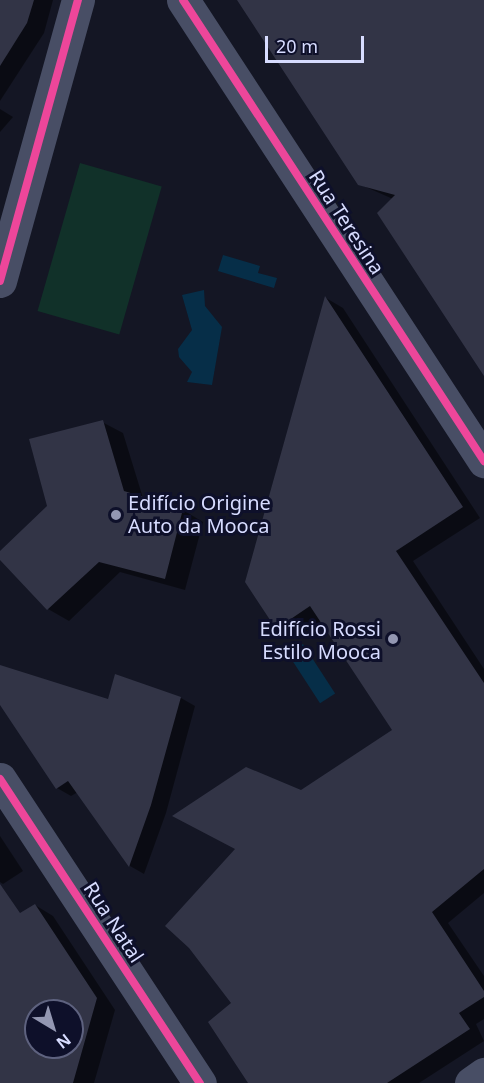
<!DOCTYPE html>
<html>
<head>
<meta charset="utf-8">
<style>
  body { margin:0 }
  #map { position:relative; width:484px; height:1083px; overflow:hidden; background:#141624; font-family:"Noto Sans",sans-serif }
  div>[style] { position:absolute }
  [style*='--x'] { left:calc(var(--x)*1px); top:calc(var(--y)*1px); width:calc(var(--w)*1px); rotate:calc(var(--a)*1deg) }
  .green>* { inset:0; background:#113129; transform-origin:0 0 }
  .water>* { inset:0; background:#062e48; transform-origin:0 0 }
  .shadow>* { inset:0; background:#0007 }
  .building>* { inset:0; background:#323446 }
  .street>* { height:33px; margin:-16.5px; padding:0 16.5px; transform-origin:16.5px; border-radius:16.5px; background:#484e65 }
  .cycleway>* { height:8px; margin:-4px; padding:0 4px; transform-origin:4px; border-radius:4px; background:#ed469a }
  .dots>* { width:16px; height:16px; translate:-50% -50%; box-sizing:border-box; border:3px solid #0e102a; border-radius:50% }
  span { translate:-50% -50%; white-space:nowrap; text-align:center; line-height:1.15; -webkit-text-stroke:6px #0e102a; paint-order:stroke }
  .street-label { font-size:20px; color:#d7dcff }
  .poi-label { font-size:20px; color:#d7dcff }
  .left { translate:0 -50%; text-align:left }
  .right { translate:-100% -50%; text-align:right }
  .north { position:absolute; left:24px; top:999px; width:60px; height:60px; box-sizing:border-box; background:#0e102a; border:2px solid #5e627f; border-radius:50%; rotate:142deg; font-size:16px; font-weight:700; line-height:24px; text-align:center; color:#d7dcff }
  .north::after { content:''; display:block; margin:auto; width:21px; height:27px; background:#9397b2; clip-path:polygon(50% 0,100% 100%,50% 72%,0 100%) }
  .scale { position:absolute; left:265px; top:36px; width:99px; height:27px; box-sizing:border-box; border:3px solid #d7dcff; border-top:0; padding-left:8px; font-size:18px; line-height:21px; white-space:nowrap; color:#d7dcff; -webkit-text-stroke:4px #0e102a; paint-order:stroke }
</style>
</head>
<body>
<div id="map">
  <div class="green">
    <div style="left:80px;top:163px;width:85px;height:154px;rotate:16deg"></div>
  </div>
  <div class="water">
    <div style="clip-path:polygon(223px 255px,260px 266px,258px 273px,277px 278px,274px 288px,218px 271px)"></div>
    <div style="clip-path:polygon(204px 290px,205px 306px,222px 327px,212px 385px,187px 382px,192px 372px,179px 357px,178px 349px,192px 330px,182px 295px)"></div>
    <div style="left:303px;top:644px;width:59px;height:18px;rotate:57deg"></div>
  </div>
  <div class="shadow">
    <div style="clip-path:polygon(0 0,53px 0,44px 33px,0 101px)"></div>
    <div style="clip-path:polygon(239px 0,484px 0,484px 374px,393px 199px,359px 184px)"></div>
    <div style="clip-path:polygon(0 109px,13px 117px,0 132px)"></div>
    <div style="clip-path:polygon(326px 298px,343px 308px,480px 518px,413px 561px,484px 669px,484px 893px,448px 923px,484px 976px,484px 1019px,476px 1024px,484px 1041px,419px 1083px,250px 1083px,233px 1004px,394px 731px,322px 621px,294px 638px,277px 628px)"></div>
    <div style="clip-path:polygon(102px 422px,123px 433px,143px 498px,183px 510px,203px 522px,185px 590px,120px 572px,69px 621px,48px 609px,0 558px,0 553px,49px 506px)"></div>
    <div style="clip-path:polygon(0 668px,109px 701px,181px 698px,195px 706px,166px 813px,144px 874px,130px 866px,78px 792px,71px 796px,57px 788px,0 702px)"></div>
    <div style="clip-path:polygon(0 836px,23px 871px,3px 884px,0 882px)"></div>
    <div style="clip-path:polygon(evenodd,35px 905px,53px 916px,115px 1010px,94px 1083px,0 1083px,0 988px,35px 905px,36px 1011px,72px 1011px,72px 1047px,36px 1047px,36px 1011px)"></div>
  </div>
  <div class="building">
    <div style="clip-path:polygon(0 0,34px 0,27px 23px,0 66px)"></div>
    <div style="clip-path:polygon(237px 0,484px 0,484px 376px,377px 213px,395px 195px,358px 185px)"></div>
    <div style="clip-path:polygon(325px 296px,463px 507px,396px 551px,484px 683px,484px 869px,432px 912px,484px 991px,484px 997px,459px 1013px,470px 1029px,387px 1083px,248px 1083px,208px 1022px,231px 1003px,189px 948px,165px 926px,235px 849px,172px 816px,246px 767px,301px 790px,392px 730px,310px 606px,276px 629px,245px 582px)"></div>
    <div style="clip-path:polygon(103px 420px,124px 491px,183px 509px,165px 579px,99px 562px,47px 610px,0 560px,0 551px,47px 506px,29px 439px)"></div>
    <div style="clip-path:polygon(0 665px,108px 699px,115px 674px,181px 697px,151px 805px,129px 867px,68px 781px,56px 789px,0 705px)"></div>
    <div style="clip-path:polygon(evenodd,0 884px,20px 913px,35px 904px,97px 998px,73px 1083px,0 1083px,0 884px,36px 1011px,72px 1011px,72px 1047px,36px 1047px,36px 1011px)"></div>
  </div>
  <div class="street">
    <div style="--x:183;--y:0;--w:551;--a:56.86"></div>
    <div style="--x:0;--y:281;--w:292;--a:-74.5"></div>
    <div style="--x:0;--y:779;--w:364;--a:56.7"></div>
    <div style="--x:471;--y:1083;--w:16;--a:-35"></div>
  </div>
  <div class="cycleway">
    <div style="--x:183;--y:0;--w:551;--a:56.86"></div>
    <div style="--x:0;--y:281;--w:292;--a:-74.5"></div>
    <div style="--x:0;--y:779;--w:364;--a:56.7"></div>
  </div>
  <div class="dots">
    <div style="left:116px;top:515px;background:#9397b2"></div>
    <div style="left:393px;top:639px;background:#9397b2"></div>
  </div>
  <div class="street-label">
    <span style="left:347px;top:222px;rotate:57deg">Rua Teresina</span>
    <span style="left:114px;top:922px;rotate:57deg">Rua Natal</span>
  </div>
  <div class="poi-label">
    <span class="left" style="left:128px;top:514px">Edifício Origine<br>Auto da Mooca</span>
    <span class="right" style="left:381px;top:640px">Edifício Rossi<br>Estilo Mooca</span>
  </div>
  <div class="north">N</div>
  <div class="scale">20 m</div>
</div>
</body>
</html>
